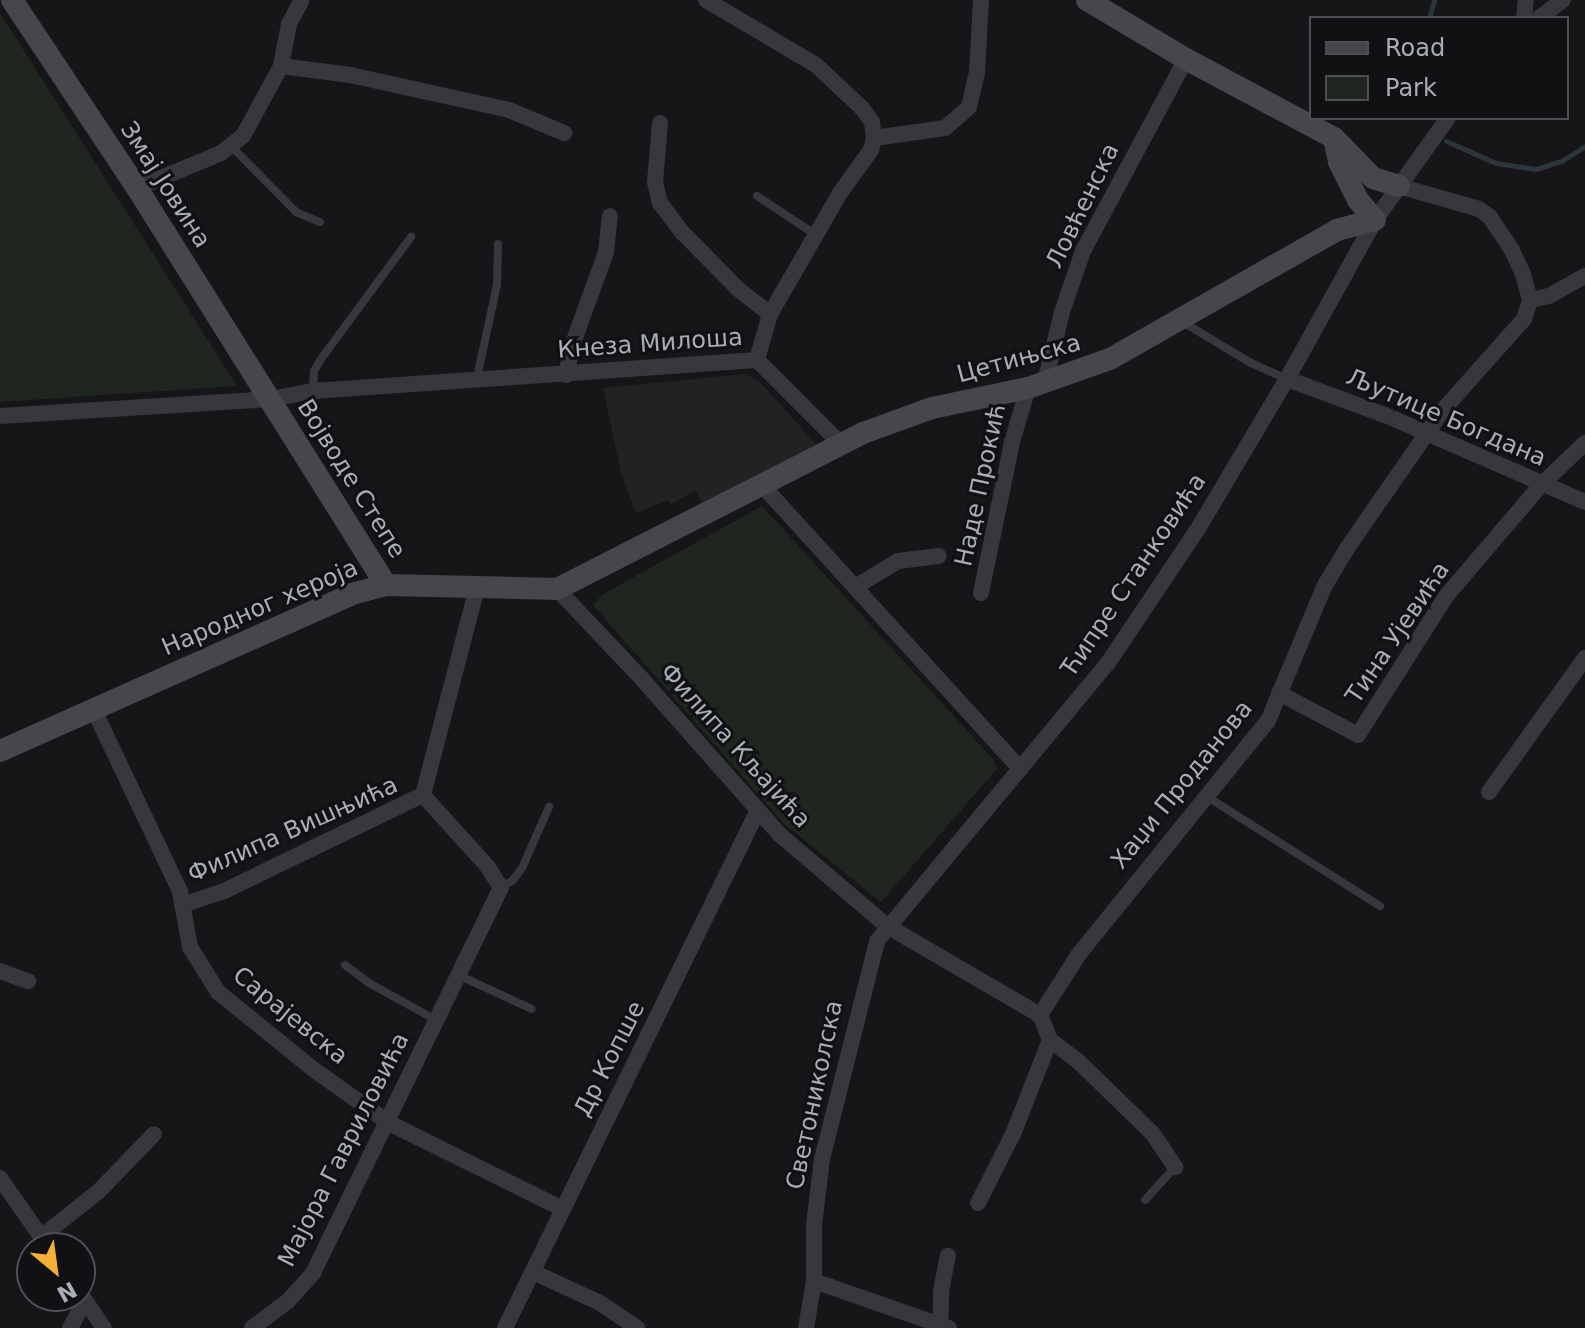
<!DOCTYPE html>
<html>
<head>
<meta charset="utf-8">
<style>
  body { margin:0 }
  #map { position:relative; width:1585px; height:1328px; overflow:hidden; background:#161618; font-family:"DejaVu Sans",sans-serif }
  div>[style] { position:absolute }
  [style*='--x'] { left:calc(var(--x)*1px); top:calc(var(--y)*1px); width:calc(var(--w)*1px); rotate:calc(var(--a)*1deg) }
  .built>* { inset:0; background:#222225 }
  .green>* { inset:0; background:#1e261f }
  .stream>* { height:5px; margin:-2.5px; padding:0 2.5px; transform-origin:2.5px; border-radius:2.5px; background:#2c353c }
  .lane>* { height:8px; margin:-4px; padding:0 4px; transform-origin:4px; border-radius:4px; background:#37383d }
  .street>* { height:16px; margin:-8px; padding:0 8px; transform-origin:8px; border-radius:8px; background:#37383d }
  .secondary>* { height:22px; margin:-11px; padding:0 11px; transform-origin:11px; border-radius:11px; background:#45474d }
  span { translate:-50% -50%; white-space:nowrap; text-align:center; line-height:1.15; -webkit-text-stroke:6px #111113; paint-order:stroke }
  .street-label { font-size:24px; color:#a8adb8 }
  .legend { position:absolute; left:1309px; top:16px; width:260px; height:104px; box-sizing:border-box; background:#111113; border:2px solid #4d4f55; margin:0; padding:10px 14px; list-style:none; font-size:24px; color:#a8adb8 }
  .legend li { display:flex; align-items:center; gap:16px; height:40px }
  .legend b { width:40px; border:2px solid #4d4f55 }
  .north { position:absolute; left:16px; top:1232px; width:80px; height:80px; box-sizing:border-box; background:#111113; border:2px solid #4d4f55; border-radius:50%; rotate:151deg; font-size:22px; font-weight:700; line-height:32px; text-align:center; color:#a8adb8 }
  .north::after { content:''; display:block; margin:auto; width:28px; height:36px; background:#f2b134; clip-path:polygon(50% 0,100% 100%,50% 72%,0 100%) }
</style>
</head>
<body>
<div id="map">
  <div class="built">
    <div style="clip-path:polygon(745px 374px,759px 381px,816px 444px,702px 504px,696px 490px,671px 504px,668px 500px,636px 513px,621px 473px,603px 388px)"></div>
  </div>
  <div class="green">
    <div style="clip-path:polygon(0 13px,237px 386px,0 402px)"></div>
    <div style="clip-path:polygon(762px 506px,993px 759px,997px 769px,881px 902px,784px 824px,593px 605px,603px 594px)"></div>
  </div>
  <div class="stream">
    <div style="--x:1429;--y:18;--w:19;--a:-74"></div>
    <div style="--x:1446;--y:141;--w:55;--a:23.7"></div>
    <div style="--x:1496;--y:163;--w:40;--a:8.5"></div>
    <div style="--x:1536;--y:169;--w:28;--a:-18"></div>
    <div style="--x:1563;--y:160;--w:26;--a:-32"></div>
  </div>
  <div class="lane">
    <div style="--x:232;--y:147;--w:91;--a:45.4"></div>
    <div style="--x:296;--y:212;--w:26;--a:23"></div>
    <div style="--x:757;--y:196;--w:71;--a:33.5"></div>
    <div style="--x:1181;--y:321;--w:82;--a:31"></div>
    <div style="--x:1251;--y:363;--w:39;--a:24"></div>
    <div style="--x:476;--y:382;--w:99;--a:-77.8"></div>
    <div style="--x:497;--y:285;--w:41;--a:-88.6"></div>
    <div style="--x:313;--y:391;--w:20;--a:-87"></div>
    <div style="--x:314;--y:371;--w:14;--a:-60"></div>
    <div style="--x:321;--y:359;--w:152;--a:-53.6"></div>
    <div style="--x:1206;--y:796;--w:206;--a:32.3"></div>
    <div style="--x:501;--y:887;--w:13;--a:-29"></div>
    <div style="--x:512;--y:881;--w:16;--a:-52"></div>
    <div style="--x:522;--y:868;--w:67;--a:-66.1"></div>
    <div style="--x:345;--y:965;--w:30;--a:37"></div>
    <div style="--x:369;--y:983;--w:77;--a:28.9"></div>
    <div style="--x:458;--y:975;--w:81;--a:24.7"></div>
    <div style="--x:1145;--y:1200;--w:45;--a:-47.7"></div>
  </div>
  <div class="street">
    <div style="--x:706;--y:0;--w:128;--a:30.6"></div>
    <div style="--x:816;--y:65;--w:63;--a:43.1"></div>
    <div style="--x:862;--y:108;--w:17;--a:54"></div>
    <div style="--x:872;--y:122;--w:16;--a:83"></div>
    <div style="--x:874;--y:138;--w:12;--a:104"></div>
    <div style="--x:871;--y:150;--w:53;--a:125.8"></div>
    <div style="--x:840;--y:193;--w:140;--a:120"></div>
    <div style="--x:770;--y:314;--w:48;--a:105.8"></div>
    <div style="--x:1524;--y:18;--w:18;--a:-84"></div>
    <div style="--x:1539;--y:18;--w:30;--a:-37"></div>
    <div style="--x:281;--y:66;--w:70;--a:7.4"></div>
    <div style="--x:350;--y:75;--w:163;--a:12.4"></div>
    <div style="--x:509;--y:110;--w:60;--a:22.7"></div>
    <div style="--x:660;--y:123;--w:59;--a:94.8"></div>
    <div style="--x:655;--y:182;--w:22;--a:77"></div>
    <div style="--x:660;--y:203;--w:38;--a:53"></div>
    <div style="--x:683;--y:233;--w:78;--a:45.5"></div>
    <div style="--x:738;--y:289;--w:41;--a:38"></div>
    <div style="--x:874;--y:138;--w:72;--a:-8"></div>
    <div style="--x:945;--y:128;--w:32;--a:-41"></div>
    <div style="--x:969;--y:107;--w:35;--a:-77"></div>
    <div style="--x:977;--y:73;--w:73;--a:-86.9"></div>
    <div style="--x:137;--y:188;--w:91;--a:-22.6"></div>
    <div style="--x:221;--y:153;--w:28;--a:-38"></div>
    <div style="--x:243;--y:136;--w:80;--a:-61.5"></div>
    <div style="--x:281;--y:66;--w:43;--a:-79.2"></div>
    <div style="--x:289;--y:24;--w:27;--a:-62"></div>
    <div style="--x:1530;--y:300;--w:19;--a:-12"></div>
    <div style="--x:1549;--y:296;--w:41;--a:-29.1"></div>
    <div style="--x:566;--y:375;--w:30;--a:-78"></div>
    <div style="--x:572;--y:346;--w:100;--a:-70.1"></div>
    <div style="--x:606;--y:252;--w:36;--a:-84"></div>
    <div style="--x:1287;--y:379;--w:104;--a:20.2"></div>
    <div style="--x:1385;--y:415;--w:218;--a:23.5"></div>
    <div style="--x:1045;--y:382;--w:72;--a:-76.3"></div>
    <div style="--x:1062;--y:312;--w:65;--a:-71"></div>
    <div style="--x:1083;--y:251;--w:218;--a:-61.8"></div>
    <div style="--x:0;--y:416;--w:272;--a:-3.6"></div>
    <div style="--x:271;--y:399;--w:43;--a:-10.8"></div>
    <div style="--x:313;--y:391;--w:445;--a:-4"></div>
    <div style="--x:757;--y:360;--w:119;--a:45"></div>
    <div style="--x:762;--y:485;--w:384;--a:47.7"></div>
    <div style="--x:855;--y:587;--w:50;--a:-31.2"></div>
    <div style="--x:898;--y:561;--w:41;--a:-7"></div>
    <div style="--x:557;--y:589;--w:124;--a:46.6"></div>
    <div style="--x:642;--y:679;--w:207;--a:48.5"></div>
    <div style="--x:779;--y:834;--w:142;--a:40.4"></div>
    <div style="--x:887;--y:926;--w:177;--a:30.2"></div>
    <div style="--x:1040;--y:1015;--w:27;--a:68"></div>
    <div style="--x:1050;--y:1040;--w:36;--a:37"></div>
    <div style="--x:1079;--y:1062;--w:103;--a:44.2"></div>
    <div style="--x:1153;--y:1134;--w:40;--a:56"></div>
    <div style="--x:981;--y:593;--w:154;--a:-78.4"></div>
    <div style="--x:1012;--y:442;--w:56;--a:-73.5"></div>
    <div style="--x:1279;--y:693;--w:89;--a:28"></div>
    <div style="--x:1358;--y:735;--w:166;--a:-57.6"></div>
    <div style="--x:1447;--y:595;--w:145;--a:-49.5"></div>
    <div style="--x:1541;--y:485;--w:61;--a:-43.7"></div>
    <div style="--x:93;--y:708;--w:203;--a:64.6"></div>
    <div style="--x:180;--y:891;--w:57;--a:79.9"></div>
    <div style="--x:190;--y:947;--w:53;--a:58.1"></div>
    <div style="--x:218;--y:992;--w:122;--a:39"></div>
    <div style="--x:313;--y:1069;--w:93;--a:35.4"></div>
    <div style="--x:389;--y:1123;--w:192;--a:26.3"></div>
    <div style="--x:1489;--y:792;--w:165;--a:-54.4"></div>
    <div style="--x:182;--y:905;--w:44;--a:-18.4"></div>
    <div style="--x:224;--y:891;--w:221;--a:-25.8"></div>
    <div style="--x:423;--y:795;--w:215;--a:-75.4"></div>
    <div style="--x:0;--y:971;--w:30;--a:20"></div>
    <div style="--x:1040;--y:1015;--w:72;--a:-57.4"></div>
    <div style="--x:1079;--y:954;--w:300;--a:-51"></div>
    <div style="--x:1268;--y:721;--w:147;--a:-67.3"></div>
    <div style="--x:1325;--y:585;--w:44;--a:-58.8"></div>
    <div style="--x:1348;--y:547;--w:167;--a:-55.3"></div>
    <div style="--x:1443;--y:410;--w:122;--a:-48.3"></div>
    <div style="--x:1524;--y:319;--w:20;--a:-72"></div>
    <div style="--x:1530;--y:300;--w:27;--a:-105"></div>
    <div style="--x:1523;--y:274;--w:26;--a:-115"></div>
    <div style="--x:1512;--y:250;--w:40;--a:-124"></div>
    <div style="--x:1490;--y:217;--w:14;--a:-144"></div>
    <div style="--x:1479;--y:209;--w:83;--a:-164"></div>
    <div style="--x:0;--y:1178;--w:85;--a:55"></div>
    <div style="--x:978;--y:1203;--w:77;--a:-63.1"></div>
    <div style="--x:1013;--y:1134;--w:101;--a:-68.5"></div>
    <div style="--x:41;--y:1237;--w:74;--a:-38.4"></div>
    <div style="--x:99;--y:1191;--w:79;--a:-46"></div>
    <div style="--x:533;--y:1272;--w:74;--a:24.8"></div>
    <div style="--x:600;--y:1303;--w:45;--a:34"></div>
    <div style="--x:814;--y:1281;--w:143;--a:19.2"></div>
    <div style="--x:80;--y:1293;--w:42;--a:55.6"></div>
    <div style="--x:70;--y:1328;--w:31;--a:-61"></div>
    <div style="--x:252;--y:1328;--w:45;--a:-36.9"></div>
    <div style="--x:288;--y:1301;--w:38;--a:-48"></div>
    <div style="--x:313;--y:1273;--w:428;--a:-64"></div>
    <div style="--x:501;--y:888;--w:25;--a:-122"></div>
    <div style="--x:488;--y:867;--w:97;--a:-132.1"></div>
    <div style="--x:505;--y:1328;--w:574;--a:-63.97"></div>
    <div style="--x:806;--y:1328;--w:48;--a:-80.3"></div>
    <div style="--x:814;--y:1281;--w:56;--a:-90"></div>
    <div style="--x:814;--y:1225;--w:66;--a:-83.1"></div>
    <div style="--x:822;--y:1159;--w:225;--a:-75.8"></div>
    <div style="--x:877;--y:941;--w:361;--a:-50.3"></div>
    <div style="--x:1108;--y:663;--w:164;--a:-56.2"></div>
    <div style="--x:1199;--y:527;--w:172;--a:-59.3"></div>
    <div style="--x:1287;--y:379;--w:182;--a:-61"></div>
    <div style="--x:1375;--y:220;--w:125;--a:-54.4"></div>
    <div style="--x:940;--y:1328;--w:37;--a:-88"></div>
    <div style="--x:941;--y:1291;--w:36;--a:-79"></div>
  </div>
  <div class="secondary">
    <div style="--x:12;--y:0;--w:226;--a:56.4"></div>
    <div style="--x:137;--y:188;--w:469;--a:57.9"></div>
    <div style="--x:1087;--y:0;--w:115;--a:30.8"></div>
    <div style="--x:1186;--y:59;--w:168;--a:28.1"></div>
    <div style="--x:1334;--y:138;--w:25;--a:78"></div>
    <div style="--x:1339;--y:162;--w:42;--a:63.4"></div>
    <div style="--x:1358;--y:200;--w:26;--a:50"></div>
    <div style="--x:1335;--y:139;--w:54;--a:45.7"></div>
    <div style="--x:1373;--y:178;--w:27;--a:17"></div>
    <div style="--x:0;--y:751;--w:385;--a:-24"></div>
    <div style="--x:352;--y:594;--w:35;--a:-15"></div>
    <div style="--x:386;--y:585;--w:171;--a:1.3"></div>
    <div style="--x:557;--y:589;--w:343;--a:-27"></div>
    <div style="--x:863;--y:433;--w:73;--a:-19.9"></div>
    <div style="--x:932;--y:408;--w:98;--a:-11.8"></div>
    <div style="--x:1028;--y:388;--w:87;--a:-19.5"></div>
    <div style="--x:1110;--y:359;--w:261;--a:-29.6"></div>
    <div style="--x:1337;--y:230;--w:39;--a:-15"></div>
  </div>
  <div class="street-label">
    <span style="left:165px;top:185px;rotate:57deg">Змај Јовина</span>
    <span style="left:1083px;top:206px;rotate:-64deg">Ловћенска</span>
    <span style="left:650px;top:344px;rotate:-4deg">Кнеза Милоша</span>
    <span style="left:1019px;top:359px;rotate:-15deg">Цетињска</span>
    <span style="left:1446px;top:418px;rotate:23deg">Љутице Богдана</span>
    <span style="left:351px;top:479px;rotate:58deg">Војводе Степе</span>
    <span style="left:981px;top:485px;rotate:-78deg">Наде Прокић</span>
    <span style="left:1134px;top:575px;rotate:-56deg">Ћипре Станковића</span>
    <span style="left:260px;top:608px;rotate:-23deg">Народног хероја</span>
    <span style="left:1398px;top:633px;rotate:-56deg">Тина Ујевића</span>
    <span style="left:735px;top:746px;rotate:48deg">Филипа Кљајића</span>
    <span style="left:1182px;top:785px;rotate:-51deg">Хаџи Проданова</span>
    <span style="left:293px;top:830px;rotate:-24deg">Филипа Вишњића</span>
    <span style="left:290px;top:1016px;rotate:39deg">Сарајевска</span>
    <span style="left:610px;top:1059px;rotate:-63deg">Др Копше</span>
    <span style="left:815px;top:1095px;rotate:-78deg">Светониколска</span>
    <span style="left:344px;top:1150px;rotate:-63deg">Мајора Гавриловића</span>
  </div>
  <ul class="legend">
  <li><b style="height:10px;background:#45474d"></b>Road</li>
  <li><b style="height:22px;background:#1e261f"></b>Park</li>
  </ul>
  <div class="north">N</div>
</div>
</body>
</html>
